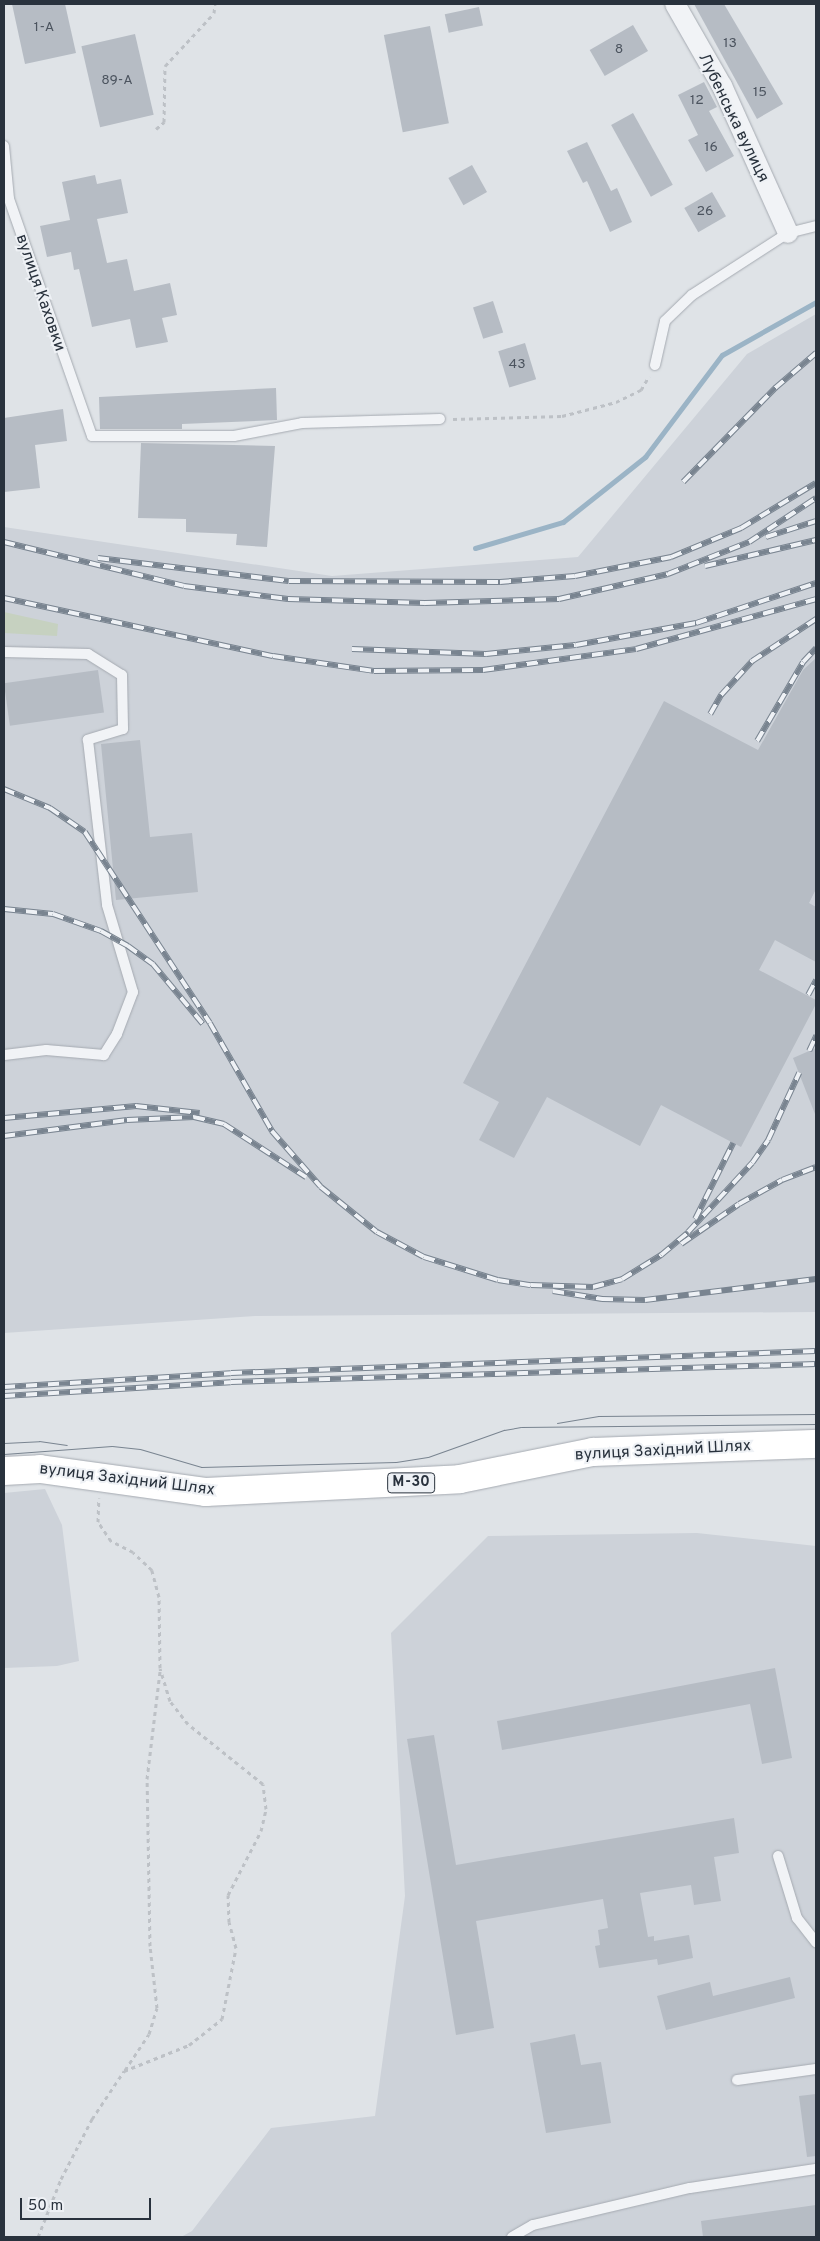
<!DOCTYPE html>
<html>
<head>
<meta charset="utf-8">
<style>
  body { margin:0 }
  #map { position:relative; width:820px; height:2241px; overflow:hidden; background:#dfe3e7; font-family:Overpass,sans-serif }
  div>[style] { position:absolute }
  [style*='--x'] { left:calc(var(--x)*1px); top:calc(var(--y)*1px); width:calc(var(--w)*1px); rotate:calc(var(--a)*1deg) }
  .built>* { inset:0; background:#cdd2d9 }
  .green>* { inset:0; background:#c6d1c0 }
  .stream>* { height:5px; margin:-2.5px; padding:0 2.5px; transform-origin:2.5px; border-radius:2.5px; background:#9bb4c6 }
  .building>* { inset:0; background:#b6bcc4; transform-origin:0 0 }
  .path>* { height:3px; margin-top:-1.5px; transform-origin:0; background:repeating-linear-gradient(90deg,#bdc1c6 0 4px,transparent 0 8px) }
  .roads { filter:drop-shadow(0 0 1px #a5aab1) drop-shadow(0 0 1px #a5aab1) }
  .service>* { height:10px; margin:-5px; padding:0 5px; transform-origin:5px; border-radius:5px; background:#f1f3f6 }
  .minor>* { height:20px; margin:-10px; padding:0 10px; transform-origin:10px; border-radius:10px; background:#f1f3f6 }
  .trunk>* { height:28px; margin:-14px; padding:0 14px; transform-origin:14px; border-radius:14px; background:#fff }
  .tram>* { height:1px; margin:-0.5px; padding:0 0.5px; transform-origin:0.5px; border-radius:0.5px; background:#798490 }
  .rail>* { height:5.5px; margin-top:-2.75px; transform-origin:0; background:repeating-linear-gradient(90deg,#eef1f5 0 11px,#798490 0 22px); box-sizing:border-box; border-block:1px solid #798490 }
  span { translate:-50% -50%; white-space:nowrap; text-align:center; line-height:1.15; -webkit-text-stroke:4px #eef1f5; paint-order:stroke }
  .number-label { font-size:14px; color:#4c545f }
  .number-label span { -webkit-text-stroke-width:0 }
  .shield-label span { padding:1px 4px; background:#eef1f5; border:1px solid; border-radius:4px; -webkit-text-stroke-width:0 }
  .shield-label { font-size:15px; color:#29323d; font-weight:700 }
  .street-label { font-size:16px; color:#29323d }
  .frame { position:absolute; inset:0; border:5px solid #29323d; pointer-events:none }
  .scale { position:absolute; left:20px; top:2198px; width:131px; height:22px; box-sizing:border-box; border:2px solid #29323d; border-top:0; padding-left:6px; font-size:15px; line-height:18px; white-space:nowrap; color:#29323d; -webkit-text-stroke:4px #eef1f5; paint-order:stroke }
</style>
</head>
<body>
<div id="map">
  <div class="built">
    <div style="clip-path:polygon(816px 314px,816px 1312px,255px 1316px,4px 1333px,4px 527px,332px 576px,578px 557px,747px 354px)"></div>
    <div style="clip-path:polygon(45px 1489px,62px 1525px,79px 1661px,57px 1666px,4px 1668px,4px 1493px)"></div>
    <div style="clip-path:polygon(697px 1533px,816px 1546px,816px 2237px,181px 2237px,192px 2231px,271px 2128px,375px 2116px,405px 1896px,391px 1633px,488px 1536px)"></div>
  </div>
  <div class="green">
    <div style="clip-path:polygon(4px 612px,58px 624px,57px 636px,4px 633px)"></div>
  </div>
  <div class="stream">
    <div style="--x:475;--y:548;--w:92;--a:-16.5"></div>
    <div style="--x:563;--y:522;--w:105;--a:-38.4"></div>
    <div style="--x:645;--y:457;--w:128;--a:-53"></div>
    <div style="--x:722;--y:355;--w:108;--a:-29.4"></div>
  </div>
  <div class="building">
    <div style="clip-path:polygon(12px 4px,65px 4px,76px 53px,25px 64px)"></div>
    <div style="clip-path:polygon(694px 4px,724px 4px,783px 104px,757px 119px)"></div>
    <div style="left:479px;top:7px;width:19px;height:35px;rotate:78deg"></div>
    <div style="left:633px;top:25px;width:30px;height:50px;rotate:60deg"></div>
    <div style="left:430px;top:26px;width:99px;height:47px;rotate:79deg"></div>
    <div style="left:135px;top:34px;width:83px;height:55px;rotate:77deg"></div>
    <div style="clip-path:polygon(704px 82px,717px 107px,709px 111px,734px 156px,706px 172px,688px 140px,698px 135px,678px 95px)"></div>
    <div style="left:633px;top:113px;width:82px;height:25px;rotate:61deg"></div>
    <div style="clip-path:polygon(587px 142px,611px 191px,617px 188px,632px 222px,610px 232px,587px 181px,583px 183px,567px 151px)"></div>
    <div style="left:472px;top:165px;width:31px;height:27px;rotate:61deg"></div>
    <div style="clip-path:polygon(95px 175px,97px 184px,121px 179px,128px 213px,97px 219px,107px 263px,127px 259px,134px 291px,170px 283px,177px 315px,162px 318px,168px 342px,136px 348px,130px 319px,92px 327px,79px 269px,74px 270px,71px 252px,47px 257px,40px 226px,70px 220px,62px 182px)"></div>
    <div style="left:712px;top:192px;width:28px;height:32px;rotate:60deg"></div>
    <div style="left:493px;top:301px;width:33px;height:21px;rotate:72deg"></div>
    <div style="left:525px;top:343px;width:38px;height:28px;rotate:73deg"></div>
    <div style="clip-path:polygon(276px 388px,277px 420px,182px 424px,182px 429px,100px 429px,99px 397px)"></div>
    <div style="clip-path:polygon(63px 409px,67px 441px,35px 445px,40px 488px,4px 492px,4px 418px)"></div>
    <div style="clip-path:polygon(141px 443px,275px 446px,267px 547px,236px 545px,237px 534px,186px 532px,186px 519px,138px 518px)"></div>
    <div style="clip-path:polygon(816px 658px,816px 889px,809px 903px,816px 907px,816px 962px,775px 940px,759px 970px,816px 1000px,816px 1004px,741px 1147px,661px 1105px,640px 1146px,547px 1097px,514px 1158px,479px 1140px,499px 1102px,463px 1083px,664px 701px,758px 750px,803px 670px)"></div>
    <div style="left:98px;top:670px;width:43px;height:95px;rotate:82deg"></div>
    <div style="clip-path:polygon(140px 740px,150px 837px,192px 833px,198px 892px,116px 900px,101px 744px)"></div>
    <div style="clip-path:polygon(816px 1048px,816px 1114px,815px 1114px,793px 1058px)"></div>
    <div style="clip-path:polygon(775px 1668px,792px 1758px,762px 1764px,750px 1704px,502px 1750px,497px 1721px)"></div>
    <div style="clip-path:polygon(434px 1735px,456px 1865px,734px 1818px,739px 1853px,714px 1857px,721px 1901px,694px 1905px,691px 1885px,640px 1893px,648px 1937px,654px 1936px,654px 1941px,689px 1935px,693px 1958px,658px 1965px,657px 1959px,599px 1968px,595px 1946px,600px 1945px,598px 1930px,608px 1928px,603px 1899px,476px 1921px,494px 2028px,456px 2035px,407px 1739px)"></div>
    <div style="clip-path:polygon(790px 1977px,795px 1998px,666px 2030px,657px 1996px,710px 1982px,713px 1996px)"></div>
    <div style="clip-path:polygon(575px 2034px,581px 2065px,601px 2062px,611px 2123px,546px 2133px,530px 2043px)"></div>
    <div style="clip-path:polygon(816px 2094px,816px 2156px,807px 2157px,799px 2096px)"></div>
    <div style="clip-path:polygon(816px 2205px,816px 2237px,703px 2237px,701px 2221px)"></div>
  </div>
  <div class="path">
    <div style="--x:156;--y:129;--w:11;--a:-41"></div>
    <div style="--x:164;--y:122;--w:56;--a:-89"></div>
    <div style="--x:165;--y:66;--w:72;--a:-47.2"></div>
    <div style="--x:214;--y:13;--w:9;--a:-84"></div>
    <div style="--x:453;--y:419;--w:109;--a:-1.6"></div>
    <div style="--x:562;--y:416;--w:56;--a:-14.5"></div>
    <div style="--x:616;--y:402;--w:28;--a:-26"></div>
    <div style="--x:641;--y:390;--w:16;--a:-60"></div>
    <div style="--x:125;--y:2070;--w:43;--a:-56.3"></div>
    <div style="--x:149;--y:2034;--w:27;--a:-73"></div>
    <div style="--x:157;--y:2008;--w:62;--a:-96.4"></div>
    <div style="--x:150;--y:1946;--w:167;--a:-91"></div>
    <div style="--x:147;--y:1779;--w:109;--a:-83.1"></div>
    <div style="--x:38;--y:2237;--w:62;--a:-68.4"></div>
    <div style="--x:61;--y:2179;--w:68;--a:-62.7"></div>
    <div style="--x:92;--y:2119;--w:58;--a:-56.3"></div>
    <div style="--x:124;--y:2071;--w:70;--a:-21.8"></div>
    <div style="--x:189;--y:2045;--w:42;--a:-38.2"></div>
    <div style="--x:222;--y:2019;--w:72;--a:-78.8"></div>
    <div style="--x:236;--y:1948;--w:27;--a:-105"></div>
    <div style="--x:229;--y:1922;--w:27;--a:-92"></div>
    <div style="--x:228;--y:1895;--w:72;--a:-62.7"></div>
    <div style="--x:261;--y:1831;--w:23;--a:-77"></div>
    <div style="--x:266;--y:1809;--w:25;--a:-97"></div>
    <div style="--x:263;--y:1784;--w:96;--a:-141.3"></div>
    <div style="--x:188;--y:1724;--w:29;--a:-128"></div>
    <div style="--x:170;--y:1701;--w:34;--a:-107"></div>
    <div style="--x:160;--y:1668;--w:71;--a:-90.8"></div>
    <div style="--x:159;--y:1597;--w:28;--a:-105"></div>
    <div style="--x:152;--y:1570;--w:26;--a:-137"></div>
    <div style="--x:133;--y:1552;--w:25;--a:-153"></div>
    <div style="--x:111;--y:1541;--w:23;--a:-124"></div>
    <div style="--x:98;--y:1522;--w:24;--a:-88"></div>
  </div>
  <div class="roads">
    <div class="service">
      <div style="--x:4;--y:146;--w:53;--a:84.6"></div>
      <div style="--x:9;--y:199;--w:251;--a:70.7"></div>
      <div style="--x:92;--y:436;--w:142;--a:0"></div>
      <div style="--x:234;--y:436;--w:69;--a:-10.8"></div>
      <div style="--x:302;--y:423;--w:138;--a:-1.7"></div>
      <div style="--x:655;--y:365;--w:45;--a:-77.2"></div>
      <div style="--x:665;--y:321;--w:37;--a:-44"></div>
      <div style="--x:692;--y:295;--w:114;--a:-32.9"></div>
      <div style="--x:788;--y:233;--w:29;--a:-14"></div>
      <div style="--x:4;--y:652;--w:84;--a:1.4"></div>
      <div style="--x:88;--y:654;--w:40;--a:32"></div>
      <div style="--x:122;--y:675;--w:54;--a:88.9"></div>
      <div style="--x:123;--y:729;--w:37;--a:163"></div>
      <div style="--x:88;--y:740;--w:166;--a:83.4"></div>
      <div style="--x:107;--y:905;--w:91;--a:73.4"></div>
      <div style="--x:133;--y:992;--w:45;--a:110.9"></div>
      <div style="--x:117;--y:1034;--w:25;--a:122"></div>
      <div style="--x:104;--y:1055;--w:58;--a:-175.1"></div>
      <div style="--x:46;--y:1050;--w:42;--a:173.2"></div>
      <div style="--x:778;--y:1856;--w:65;--a:73"></div>
      <div style="--x:797;--y:1918;--w:31;--a:52"></div>
      <div style="--x:737;--y:2080;--w:80;--a:-7.9"></div>
      <div style="--x:512;--y:2237;--w:24;--a:-30"></div>
      <div style="--x:533;--y:2225;--w:161;--a:-13.3"></div>
      <div style="--x:690;--y:2188;--w:127;--a:-8.6"></div>
    </div>
    <div class="minor">
      <div style="--x:675;--y:4;--w:95;--a:60.2"></div>
      <div style="--x:722;--y:86;--w:161;--a:65.8"></div>
    </div>
    <div class="trunk">
      <div style="--x:4;--y:1471;--w:36;--a:-3"></div>
      <div style="--x:40;--y:1469;--w:168;--a:7.9"></div>
      <div style="--x:206;--y:1492;--w:254;--a:-2.9"></div>
      <div style="--x:460;--y:1479;--w:136;--a:-11.5"></div>
      <div style="--x:593;--y:1452;--w:223;--a:-2.1"></div>
    </div>
  </div>
  <div class="tram">
    <div style="--x:557;--y:1423;--w:42;--a:-9.7"></div>
    <div style="--x:598;--y:1416;--w:218;--a:-0.5"></div>
    <div style="--x:4;--y:1443;--w:35;--a:-3"></div>
    <div style="--x:39;--y:1441;--w:28;--a:8"></div>
    <div style="--x:4;--y:1454;--w:108;--a:-4.2"></div>
    <div style="--x:112;--y:1446;--w:28;--a:6"></div>
    <div style="--x:140;--y:1449;--w:64;--a:16.4"></div>
    <div style="--x:201;--y:1467;--w:195;--a:-1.5"></div>
    <div style="--x:396;--y:1462;--w:32;--a:-9"></div>
    <div style="--x:428;--y:1457;--w:81;--a:-19.6"></div>
    <div style="--x:504;--y:1430;--w:17;--a:-10"></div>
    <div style="--x:521;--y:1427;--w:295;--a:-0.6"></div>
  </div>
  <div class="rail">
    <div style="--x:683;--y:482;--w:132;--a:-45.6"></div>
    <div style="--x:775;--y:388;--w:54;--a:-40.5"></div>
    <div style="--x:766;--y:537;--w:52;--a:-17.7"></div>
    <div style="--x:4;--y:542;--w:185;--a:13.7"></div>
    <div style="--x:184;--y:586;--w:105;--a:7.1"></div>
    <div style="--x:288;--y:599;--w:137;--a:1.7"></div>
    <div style="--x:425;--y:603;--w:134;--a:-1.7"></div>
    <div style="--x:559;--y:599;--w:112;--a:-12.9"></div>
    <div style="--x:668;--y:574;--w:87;--a:-21.6"></div>
    <div style="--x:749;--y:542;--w:80;--a:-33.3"></div>
    <div style="--x:98;--y:558;--w:192;--a:6.9"></div>
    <div style="--x:289;--y:581;--w:211;--a:0.3"></div>
    <div style="--x:500;--y:582;--w:75;--a:-4.6"></div>
    <div style="--x:575;--y:576;--w:98;--a:-11.2"></div>
    <div style="--x:671;--y:557;--w:76;--a:-22.5"></div>
    <div style="--x:741;--y:528;--w:87;--a:-31"></div>
    <div style="--x:705;--y:566;--w:114;--a:-13.2"></div>
    <div style="--x:4;--y:598;--w:275;--a:12.2"></div>
    <div style="--x:273;--y:656;--w:102;--a:8.4"></div>
    <div style="--x:374;--y:671;--w:109;--a:-0.5"></div>
    <div style="--x:483;--y:670;--w:154;--a:-7.8"></div>
    <div style="--x:636;--y:649;--w:187;--a:-15.5"></div>
    <div style="--x:352;--y:649;--w:134;--a:2.1"></div>
    <div style="--x:486;--y:654;--w:90;--a:-5.7"></div>
    <div style="--x:576;--y:645;--w:122;--a:-10.4"></div>
    <div style="--x:696;--y:623;--w:126;--a:-18.4"></div>
    <div style="--x:710;--y:714;--w:22;--a:-60"></div>
    <div style="--x:721;--y:695;--w:46;--a:-47.6"></div>
    <div style="--x:752;--y:661;--w:77;--a:-33.3"></div>
    <div style="--x:757;--y:741;--w:91;--a:-59.8"></div>
    <div style="--x:803;--y:662;--w:19;--a:-47"></div>
    <div style="--x:4;--y:789;--w:50;--a:22.4"></div>
    <div style="--x:50;--y:808;--w:42;--a:34.4"></div>
    <div style="--x:85;--y:832;--w:228;--a:56.8"></div>
    <div style="--x:210;--y:1023;--w:125;--a:60.1"></div>
    <div style="--x:272;--y:1131;--w:74;--a:48.8"></div>
    <div style="--x:321;--y:1187;--w:72;--a:38.8"></div>
    <div style="--x:377;--y:1232;--w:53;--a:28"></div>
    <div style="--x:424;--y:1257;--w:77;--a:17.3"></div>
    <div style="--x:498;--y:1280;--w:33;--a:9"></div>
    <div style="--x:531;--y:1285;--w:62;--a:1.8"></div>
    <div style="--x:593;--y:1287;--w:30;--a:-15"></div>
    <div style="--x:622;--y:1279;--w:46;--a:-31.6"></div>
    <div style="--x:661;--y:1255;--w:35;--a:-40"></div>
    <div style="--x:688;--y:1232;--w:94;--a:-47.2"></div>
    <div style="--x:752;--y:1163;--w:28;--a:-55"></div>
    <div style="--x:768;--y:1140;--w:74;--a:-65.2"></div>
    <div style="--x:4;--y:909;--w:49;--a:5.8"></div>
    <div style="--x:53;--y:914;--w:51;--a:19.5"></div>
    <div style="--x:101;--y:931;--w:31;--a:29"></div>
    <div style="--x:128;--y:946;--w:31;--a:36"></div>
    <div style="--x:153;--y:964;--w:78;--a:50.2"></div>
    <div style="--x:808;--y:995;--w:17;--a:-62"></div>
    <div style="--x:809;--y:1051;--w:17;--a:-65"></div>
    <div style="--x:4;--y:1118;--w:133;--a:-5.2"></div>
    <div style="--x:136;--y:1106;--w:64;--a:6.2"></div>
    <div style="--x:4;--y:1136;--w:124;--a:-7.4"></div>
    <div style="--x:127;--y:1120;--w:67;--a:-2.6"></div>
    <div style="--x:194;--y:1117;--w:31;--a:13"></div>
    <div style="--x:224;--y:1124;--w:98;--a:32.9"></div>
    <div style="--x:695;--y:1219;--w:85;--a:-63.4"></div>
    <div style="--x:681;--y:1244;--w:70;--a:-34.6"></div>
    <div style="--x:739;--y:1204;--w:49;--a:-29.2"></div>
    <div style="--x:782;--y:1180;--w:36;--a:-21"></div>
    <div style="--x:553;--y:1291;--w:50;--a:9.3"></div>
    <div style="--x:602;--y:1299;--w:43;--a:1.3"></div>
    <div style="--x:645;--y:1300;--w:172;--a:-7"></div>
    <div style="--x:4;--y:1387;--w:227;--a:-3.5"></div>
    <div style="--x:231;--y:1373;--w:585;--a:-2.15"></div>
    <div style="--x:4;--y:1396;--w:227;--a:-3.5"></div>
    <div style="--x:231;--y:1382;--w:585;--a:-1.76"></div>
  </div>
  <div class="number-label">
    <span style="left:44px;top:28px">1-А</span>
    <span style="left:730px;top:44px">13</span>
    <span style="left:619px;top:50px">8</span>
    <span style="left:117px;top:81px">89-А</span>
    <span style="left:760px;top:93px">15</span>
    <span style="left:697px;top:101px">12</span>
    <span style="left:711px;top:148px">16</span>
    <span style="left:705px;top:212px">26</span>
    <span style="left:517px;top:365px">43</span>
  </div>
  <div class="shield-label">
    <span style="left:411px;top:1483px">М-30</span>
  </div>
  <div class="street-label">
    <span style="left:733px;top:118px;rotate:64deg">Лубенська вулиця</span>
    <span style="left:40px;top:293px;rotate:71deg">вулиця Каховки</span>
    <span style="left:663px;top:1451px;rotate:-3deg">вулиця Західний Шлях</span>
    <span style="left:127px;top:1480px;rotate:7deg">вулиця Західний Шлях</span>
  </div>
  <div class="frame"></div>
  <div class="scale">50 m</div>
</div>
</body>
</html>
